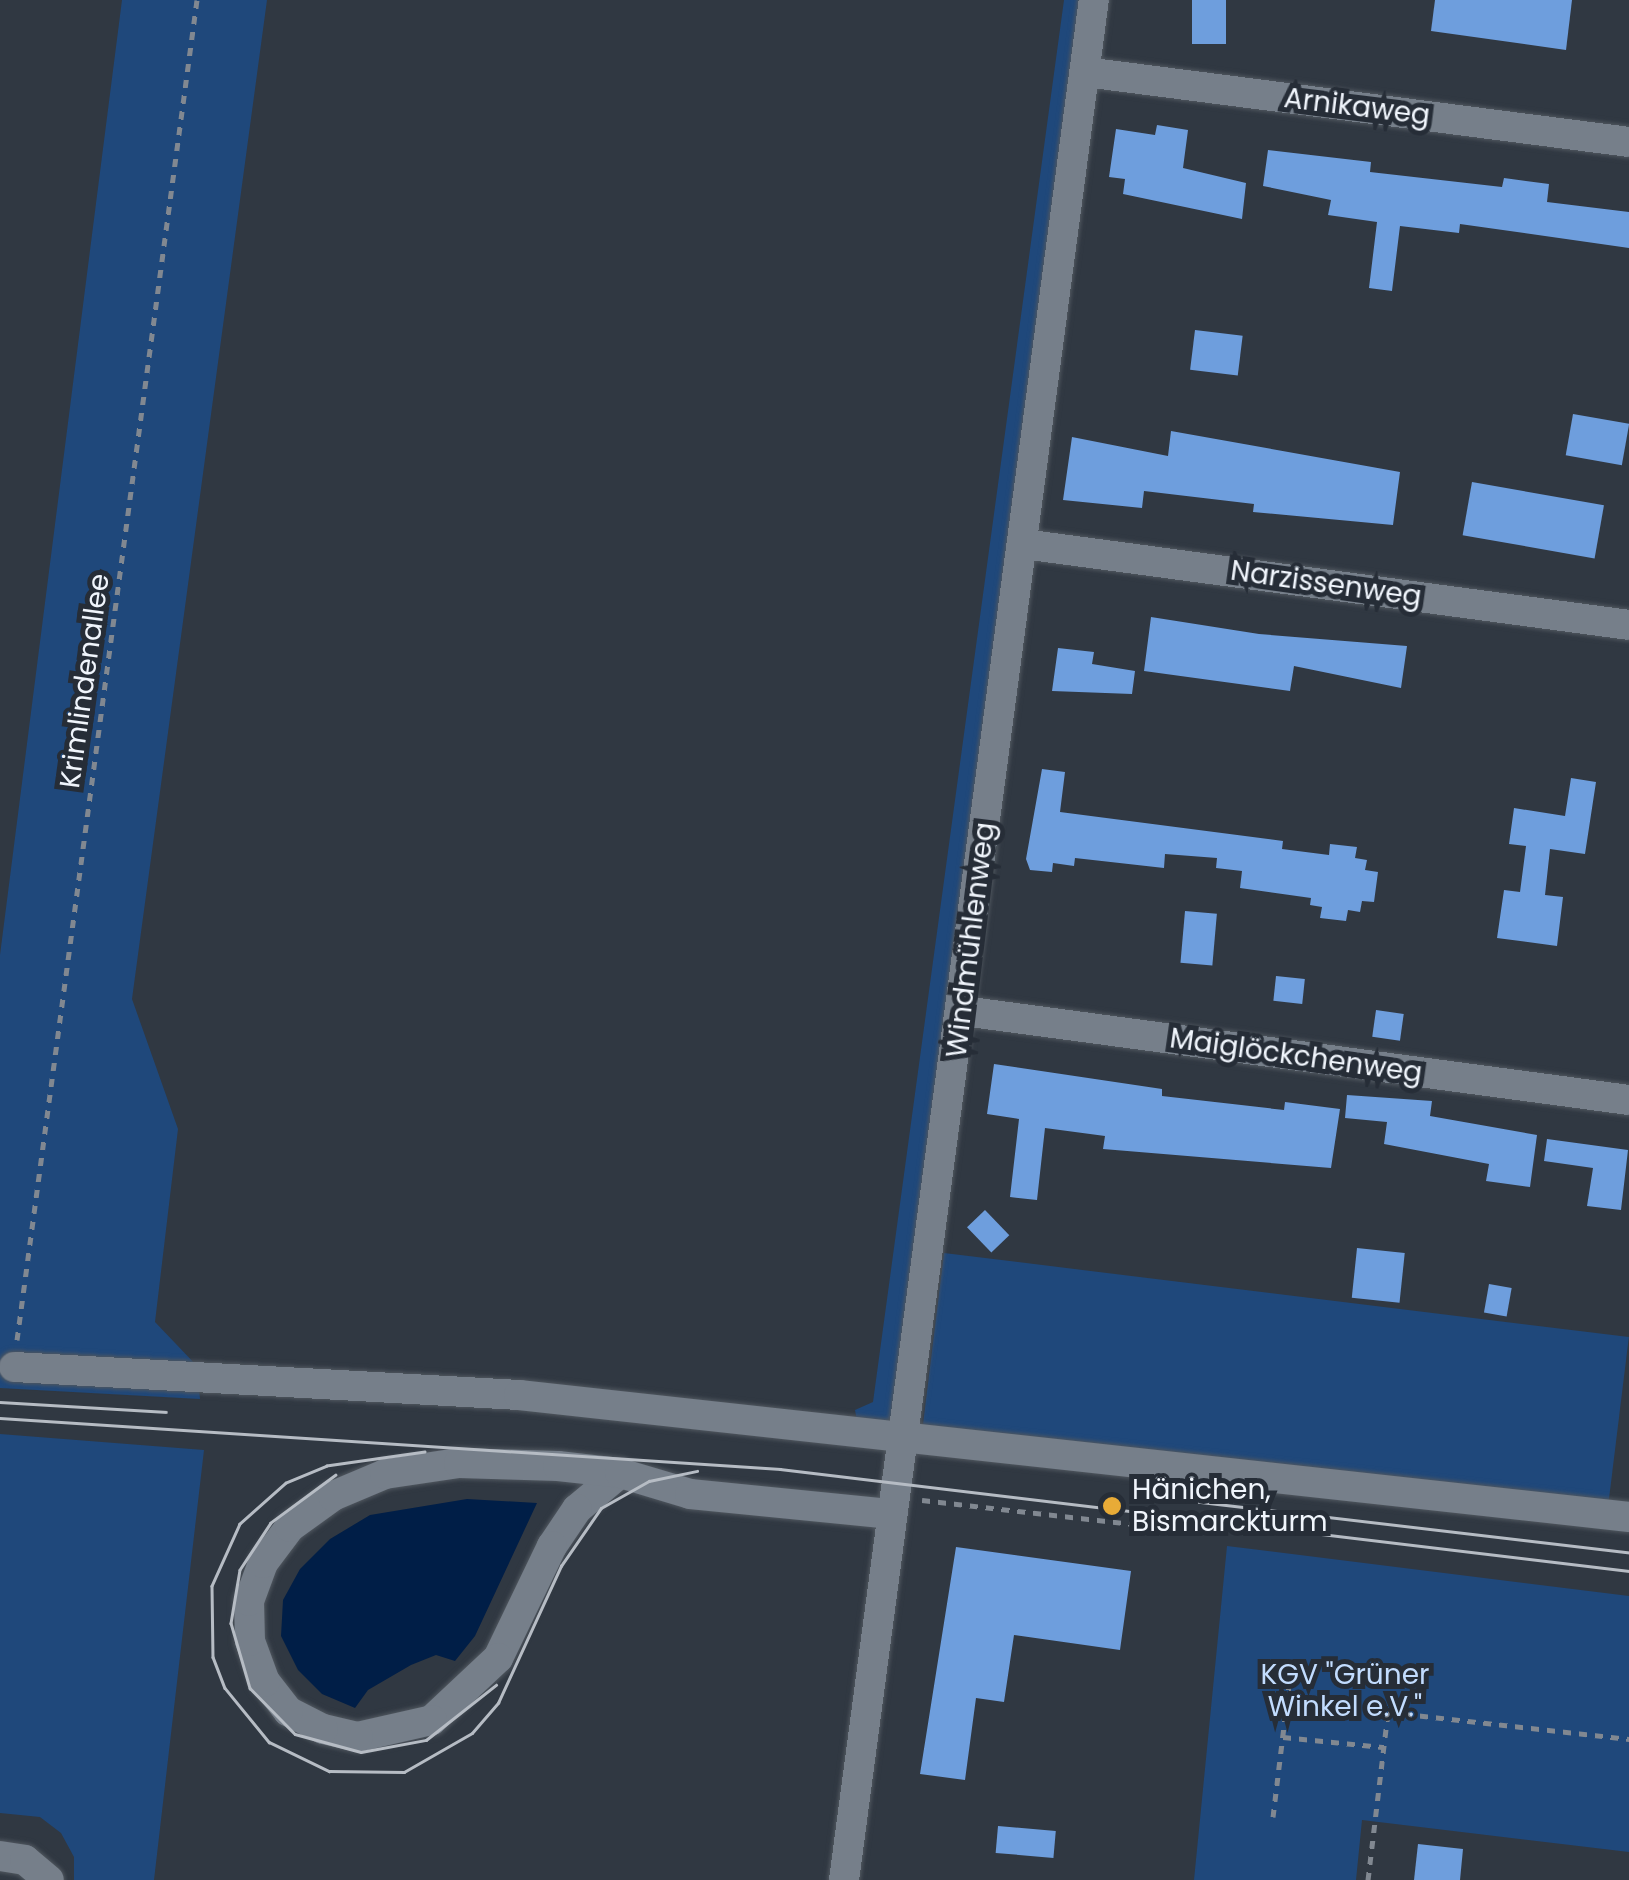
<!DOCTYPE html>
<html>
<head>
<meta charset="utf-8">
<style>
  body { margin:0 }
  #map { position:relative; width:1629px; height:1880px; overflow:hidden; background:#303842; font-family:Poppins,sans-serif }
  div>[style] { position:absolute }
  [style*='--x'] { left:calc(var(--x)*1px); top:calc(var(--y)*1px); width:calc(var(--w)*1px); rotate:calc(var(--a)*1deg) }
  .green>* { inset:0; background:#1f487b; transform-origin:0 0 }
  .water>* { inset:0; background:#001e47 }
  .building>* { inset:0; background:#6e9edd; transform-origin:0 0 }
  .path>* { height:5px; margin-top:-2.5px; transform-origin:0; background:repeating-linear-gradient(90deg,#818891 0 8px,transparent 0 16px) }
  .roads { filter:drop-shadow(0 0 2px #50575f) drop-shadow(0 0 2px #50575f) }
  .minor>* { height:30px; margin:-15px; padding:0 15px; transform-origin:15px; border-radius:15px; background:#767f8a }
  .tram>* { height:2.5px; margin:-1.25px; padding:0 1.25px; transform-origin:1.25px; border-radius:1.25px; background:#b6bcc4 }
  .dots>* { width:28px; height:28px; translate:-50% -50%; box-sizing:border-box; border:5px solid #262d37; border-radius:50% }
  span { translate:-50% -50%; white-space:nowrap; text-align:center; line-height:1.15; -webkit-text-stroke:10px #262d37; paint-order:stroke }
  .street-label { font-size:28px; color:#f0f5fc }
  .poi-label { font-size:28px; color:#f0f5fc }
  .left { translate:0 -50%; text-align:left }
  .park-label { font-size:28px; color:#c2dcfe }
</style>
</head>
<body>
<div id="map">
  <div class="green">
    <div style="clip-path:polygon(122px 0,267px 0,132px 999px,178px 1129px,155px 1322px,197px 1366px,200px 1399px,0 1388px,0 955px)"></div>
    <div style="clip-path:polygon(1064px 0,1079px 0,895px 1422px,857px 1421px,855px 1410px,873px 1402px)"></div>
    <div style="left:944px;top:1253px;width:690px;height:183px;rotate:7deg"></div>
    <div style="clip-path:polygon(0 1434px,204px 1450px,154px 1880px,74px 1880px,74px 1857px,61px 1833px,40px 1817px,0 1813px)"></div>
    <div style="clip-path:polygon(1227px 1546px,1629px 1596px,1629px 1852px,1362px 1820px,1356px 1880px,1194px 1880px)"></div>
  </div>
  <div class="water">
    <div style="clip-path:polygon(467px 1499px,537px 1503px,475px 1636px,455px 1661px,436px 1655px,411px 1665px,368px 1690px,355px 1708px,322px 1694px,298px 1670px,281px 1636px,283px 1600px,300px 1569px,330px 1539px,370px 1515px)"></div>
  </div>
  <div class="building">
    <div style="left:1192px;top:0;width:34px;height:44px"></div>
    <div style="clip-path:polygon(1435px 0,1572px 0,1566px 50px,1431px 31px)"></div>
    <div style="clip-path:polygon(1157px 125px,1188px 130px,1183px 168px,1246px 183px,1242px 219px,1123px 194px,1125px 179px,1109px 177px,1116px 129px,1155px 135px)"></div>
    <div style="clip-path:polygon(1268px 150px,1371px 162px,1370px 172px,1502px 187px,1504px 178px,1549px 184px,1547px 202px,1629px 212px,1629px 248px,1460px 224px,1459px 233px,1400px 226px,1392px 291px,1369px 288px,1377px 222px,1328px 215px,1331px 200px,1263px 186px)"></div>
    <div style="left:1195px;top:330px;width:48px;height:40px;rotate:7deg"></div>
    <div style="left:1573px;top:414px;width:57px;height:42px;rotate:10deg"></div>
    <div style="clip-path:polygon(1171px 431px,1400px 472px,1393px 525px,1253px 512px,1254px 504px,1144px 491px,1142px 508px,1063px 500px,1072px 437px,1168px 456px)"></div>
    <div style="left:1472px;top:482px;width:134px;height:54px;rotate:10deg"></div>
    <div style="clip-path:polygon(1151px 617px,1259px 634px,1407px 646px,1401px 688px,1294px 666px,1290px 691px,1144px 671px)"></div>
    <div style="clip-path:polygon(1058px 648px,1094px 652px,1092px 664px,1135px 671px,1132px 694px,1052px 691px)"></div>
    <div style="clip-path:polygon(1042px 769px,1065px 772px,1060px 812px,1283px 841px,1282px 849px,1329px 855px,1330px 844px,1357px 847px,1355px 858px,1367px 860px,1365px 870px,1378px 872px,1374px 902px,1362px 901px,1360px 912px,1348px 910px,1346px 921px,1320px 918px,1322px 907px,1310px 905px,1311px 898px,1240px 888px,1242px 871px,1216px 868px,1217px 858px,1165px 854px,1164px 868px,1075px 858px,1074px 866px,1053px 863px,1052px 872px,1030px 870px,1026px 859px)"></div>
    <div style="clip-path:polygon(1571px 778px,1596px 782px,1585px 854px,1550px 849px,1545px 895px,1563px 897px,1557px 946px,1497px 938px,1504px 890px,1520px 892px,1526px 846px,1509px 844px,1514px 808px,1565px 816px)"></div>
    <div style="left:1185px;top:911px;width:32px;height:52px;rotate:5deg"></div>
    <div style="left:1276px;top:976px;width:29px;height:25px;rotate:6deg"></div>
    <div style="left:1376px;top:1010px;width:28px;height:27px;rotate:8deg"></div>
    <div style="clip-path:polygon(994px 1064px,1162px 1089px,1162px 1096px,1284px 1110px,1285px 1102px,1340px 1109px,1331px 1168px,1103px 1149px,1105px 1136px,1045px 1128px,1037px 1200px,1010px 1197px,1019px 1119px,987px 1114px)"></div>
    <div style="clip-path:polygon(1347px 1095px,1432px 1101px,1430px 1116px,1537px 1135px,1530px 1187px,1486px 1181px,1489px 1164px,1384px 1144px,1387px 1122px,1345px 1118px)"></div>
    <div style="clip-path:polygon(1547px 1139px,1628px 1150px,1621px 1210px,1587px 1206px,1593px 1168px,1544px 1161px)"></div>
    <div style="left:985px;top:1210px;width:35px;height:25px;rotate:46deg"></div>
    <div style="left:1357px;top:1248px;width:48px;height:50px;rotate:6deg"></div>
    <div style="left:1489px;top:1284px;width:23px;height:29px;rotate:10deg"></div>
    <div style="clip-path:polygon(956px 1547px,1131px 1571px,1120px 1650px,1014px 1635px,1004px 1702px,976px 1698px,965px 1780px,920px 1774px)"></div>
    <div style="left:998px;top:1826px;width:58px;height:27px;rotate:5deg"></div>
    <div style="clip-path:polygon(1418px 1844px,1463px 1849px,1460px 1880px,1414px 1880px)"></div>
  </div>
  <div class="path">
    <div style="--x:17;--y:1340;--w:1352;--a:-82.35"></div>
    <div style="--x:922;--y:1500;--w:255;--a:6.5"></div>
    <div style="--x:1283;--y:1737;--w:100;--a:5.7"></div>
    <div style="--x:1273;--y:1817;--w:158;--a:-83.1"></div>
    <div style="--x:1368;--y:1880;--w:169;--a:-83.2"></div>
    <div style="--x:1388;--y:1712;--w:243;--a:6.4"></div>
  </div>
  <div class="roads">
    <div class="minor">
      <div style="--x:1085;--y:72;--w:548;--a:7.33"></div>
      <div style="--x:1023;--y:544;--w:611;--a:7.61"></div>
      <div style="--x:963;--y:1011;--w:672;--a:7.61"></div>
      <div style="--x:14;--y:1367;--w:506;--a:3.17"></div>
      <div style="--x:519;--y:1395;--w:1117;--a:6.27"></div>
      <div style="--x:620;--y:1473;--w:56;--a:140.1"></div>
      <div style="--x:577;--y:1509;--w:45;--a:124"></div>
      <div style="--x:552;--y:1546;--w:124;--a:115.7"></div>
      <div style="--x:498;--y:1658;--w:91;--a:136.8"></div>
      <div style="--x:432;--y:1720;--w:76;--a:167.1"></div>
      <div style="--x:358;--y:1737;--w:36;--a:-167"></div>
      <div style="--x:323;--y:1729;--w:39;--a:-153"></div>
      <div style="--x:288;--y:1711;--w:37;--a:-128"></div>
      <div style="--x:265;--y:1682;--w:44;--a:-110.1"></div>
      <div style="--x:250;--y:1641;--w:40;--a:-91.4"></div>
      <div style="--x:249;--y:1601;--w:40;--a:-69.8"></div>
      <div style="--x:263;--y:1563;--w:45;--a:-53.1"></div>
      <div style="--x:290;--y:1527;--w:53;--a:-35.8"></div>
      <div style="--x:333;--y:1496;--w:56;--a:-22.9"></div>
      <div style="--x:385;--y:1474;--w:75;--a:-8.5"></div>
      <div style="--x:459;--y:1463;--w:99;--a:1.7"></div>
      <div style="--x:558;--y:1466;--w:62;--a:6.4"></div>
      <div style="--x:620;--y:1473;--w:73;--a:16.7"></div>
      <div style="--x:690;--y:1494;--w:203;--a:5.7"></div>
      <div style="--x:0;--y:1856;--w:25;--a:9"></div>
      <div style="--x:25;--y:1860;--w:31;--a:40"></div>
      <div style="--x:844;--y:1880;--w:1897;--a:-82.43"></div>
    </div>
  </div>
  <div class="tram">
    <div style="--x:0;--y:1402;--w:166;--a:3.4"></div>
    <div style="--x:0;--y:1418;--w:782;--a:3.74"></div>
    <div style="--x:780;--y:1469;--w:855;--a:6.85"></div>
    <div style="--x:425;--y:1452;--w:99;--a:171.9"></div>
    <div style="--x:327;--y:1466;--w:44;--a:157.5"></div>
    <div style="--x:286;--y:1483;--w:62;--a:138.3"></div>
    <div style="--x:240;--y:1524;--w:68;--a:114.3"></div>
    <div style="--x:212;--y:1586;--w:71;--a:89.2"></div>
    <div style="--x:213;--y:1657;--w:33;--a:69"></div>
    <div style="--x:225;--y:1688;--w:70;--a:50.8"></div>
    <div style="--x:269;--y:1742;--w:67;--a:25.8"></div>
    <div style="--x:329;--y:1771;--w:75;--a:0.8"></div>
    <div style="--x:404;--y:1772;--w:78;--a:-29.8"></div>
    <div style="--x:472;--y:1733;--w:40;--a:-49"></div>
    <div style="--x:498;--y:1703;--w:151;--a:-65.3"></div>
    <div style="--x:561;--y:1566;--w:70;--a:-55.4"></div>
    <div style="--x:601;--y:1508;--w:55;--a:-29.4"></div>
    <div style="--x:649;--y:1481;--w:49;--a:-11.8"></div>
    <div style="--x:336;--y:1475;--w:81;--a:143.6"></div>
    <div style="--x:271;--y:1523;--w:56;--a:123.4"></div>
    <div style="--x:240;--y:1570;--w:54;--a:99.6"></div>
    <div style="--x:231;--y:1623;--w:68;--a:73.7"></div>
    <div style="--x:250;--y:1688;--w:64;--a:45.6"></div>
    <div style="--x:295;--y:1734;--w:68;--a:15.3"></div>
    <div style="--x:361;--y:1752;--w:66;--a:-10.5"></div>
    <div style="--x:426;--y:1740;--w:89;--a:-38.2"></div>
    <div style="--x:1192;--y:1501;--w:440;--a:6.7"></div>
  </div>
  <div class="dots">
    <div style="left:1112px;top:1506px;background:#e8ab37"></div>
  </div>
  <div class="street-label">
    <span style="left:1357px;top:107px;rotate:7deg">Arnikaweg</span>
    <span style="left:1326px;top:584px;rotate:8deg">Narzissenweg</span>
    <span style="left:85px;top:681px;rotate:-82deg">Krimlindenallee</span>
    <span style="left:971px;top:940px;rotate:-83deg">Windmühlenweg</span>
    <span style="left:1296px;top:1056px;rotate:8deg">Maiglöckchenweg</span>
  </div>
  <div class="poi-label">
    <span class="left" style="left:1132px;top:1506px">Hänichen,<br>Bismarckturm</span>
  </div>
  <div class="park-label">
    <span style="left:1345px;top:1691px">KGV "Grüner<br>Winkel e.V."</span>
  </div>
</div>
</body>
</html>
